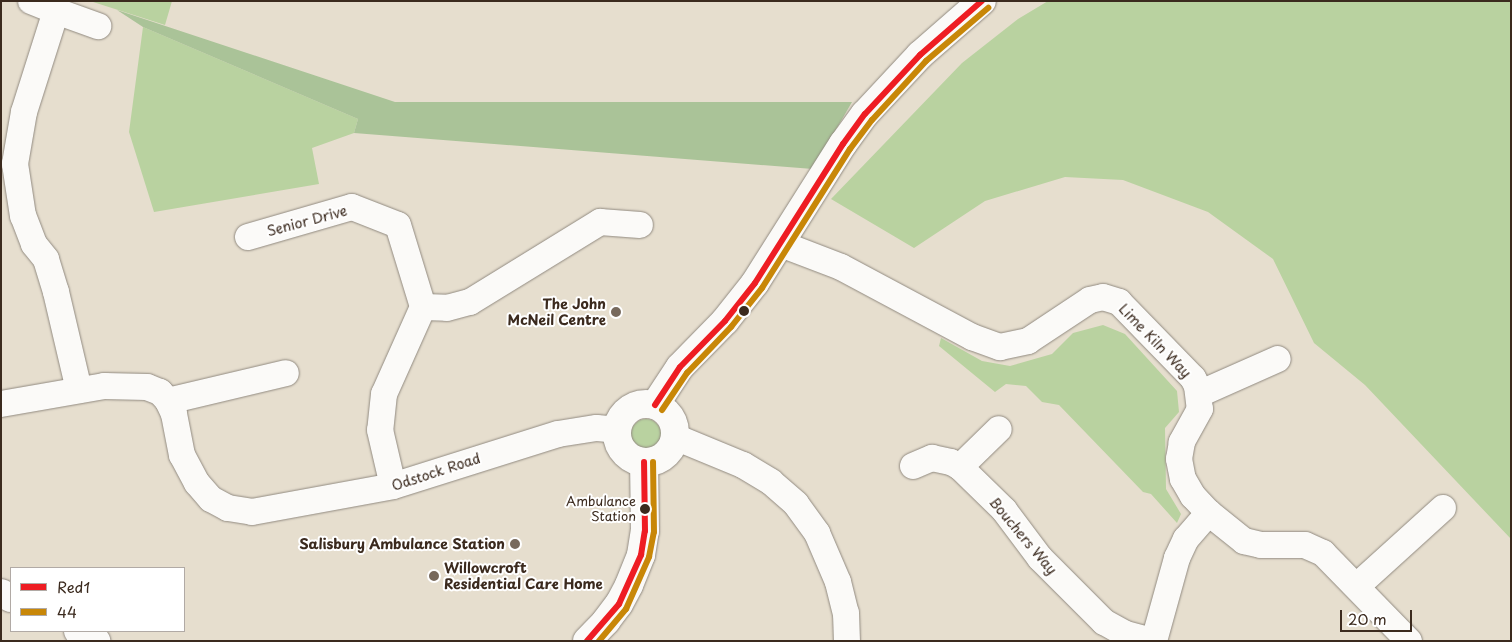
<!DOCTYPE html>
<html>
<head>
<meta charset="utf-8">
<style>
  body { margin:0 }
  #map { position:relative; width:1512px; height:642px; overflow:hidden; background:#e6dece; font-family:"Playpen Sans",sans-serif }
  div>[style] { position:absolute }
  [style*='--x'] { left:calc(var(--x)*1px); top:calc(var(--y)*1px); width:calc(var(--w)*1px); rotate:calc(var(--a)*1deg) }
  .green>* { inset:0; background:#b9d2a0 }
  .round { border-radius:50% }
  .forest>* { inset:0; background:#aac398 }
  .roads { filter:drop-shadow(0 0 1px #918a80) drop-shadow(0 0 1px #918a80) }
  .minor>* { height:26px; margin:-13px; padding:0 13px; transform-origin:13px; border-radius:13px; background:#fbfaf8 }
  .tertiary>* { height:28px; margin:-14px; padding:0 14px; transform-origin:14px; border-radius:14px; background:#fbfaf8 }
  .tertiary>.ring { margin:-14px; padding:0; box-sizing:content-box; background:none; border:28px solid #fbfaf8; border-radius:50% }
  .trunk>* { height:28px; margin:-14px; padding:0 14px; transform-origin:14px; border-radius:14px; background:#fbfaf8 }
  .bus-1>* { height:6px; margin:-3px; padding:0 3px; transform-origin:3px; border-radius:3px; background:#ee1d23 }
  .bus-2>* { height:6px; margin:-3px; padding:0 3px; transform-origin:3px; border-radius:3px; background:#c88708 }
  .dots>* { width:14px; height:14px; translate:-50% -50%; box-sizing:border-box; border:2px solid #fff; border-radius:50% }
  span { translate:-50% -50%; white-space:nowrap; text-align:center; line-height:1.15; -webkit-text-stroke:4px #fff; paint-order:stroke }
  .bus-label { font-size:13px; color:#3b2a1e }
  .right { translate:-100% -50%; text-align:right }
  .street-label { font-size:14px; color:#3b2a1e }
  .poi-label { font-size:14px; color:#3b2a1e; font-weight:700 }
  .left { translate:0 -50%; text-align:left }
  .frame { position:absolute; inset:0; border:2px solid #3b2a1e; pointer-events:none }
  .legend { position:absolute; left:10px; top:567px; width:175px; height:65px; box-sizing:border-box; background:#fff; border:1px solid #b1aaa5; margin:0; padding:6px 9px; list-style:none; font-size:15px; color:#3b2a1e }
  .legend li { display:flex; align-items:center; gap:10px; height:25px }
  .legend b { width:25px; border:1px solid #b1aaa5 }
  .scale { position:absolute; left:1340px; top:610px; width:72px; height:22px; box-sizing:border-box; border:2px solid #3b2a1e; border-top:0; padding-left:6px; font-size:15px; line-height:18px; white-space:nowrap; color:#3b2a1e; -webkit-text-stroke:4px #fff; paint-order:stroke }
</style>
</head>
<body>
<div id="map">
  <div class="green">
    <div style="clip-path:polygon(90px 1px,172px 1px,165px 25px)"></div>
    <div style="clip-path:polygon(1048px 1px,1511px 1px,1511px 539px,1365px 385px,1314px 343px,1273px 259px,1208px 212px,1123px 180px,1065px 177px,985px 201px,914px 248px,831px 199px,962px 63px,1018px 19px)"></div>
    <div style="clip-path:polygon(143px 27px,358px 119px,354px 133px,312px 148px,319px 184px,154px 212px,129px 132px)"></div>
    <div style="clip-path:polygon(1103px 325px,1125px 334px,1177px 391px,1179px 412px,1165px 428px,1166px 489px,1181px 514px,1177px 523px,1151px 494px,1143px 492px,1059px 405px,1042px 402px,1026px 386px,1006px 384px,995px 392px,939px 346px,941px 338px,982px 361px,1010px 366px,1052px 354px,1073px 333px)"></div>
    <div class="round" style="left:631px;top:419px;width:30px;height:30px"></div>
  </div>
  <div class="forest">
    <div style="clip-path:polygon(117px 10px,395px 102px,852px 102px,813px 169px,354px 133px,358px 119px,143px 27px)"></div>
  </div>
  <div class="roads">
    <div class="minor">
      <div style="--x:31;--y:1;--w:27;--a:22"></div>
      <div style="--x:248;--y:237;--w:108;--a:-16.1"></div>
      <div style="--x:352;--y:207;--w:49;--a:21.4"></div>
      <div style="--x:398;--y:225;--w:86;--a:73"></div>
      <div style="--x:423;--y:307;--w:95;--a:114.1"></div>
      <div style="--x:384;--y:394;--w:36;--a:96"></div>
      <div style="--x:380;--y:430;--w:57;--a:76.9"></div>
      <div style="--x:781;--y:244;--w:64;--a:21"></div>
      <div style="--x:841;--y:267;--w:149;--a:28.1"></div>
      <div style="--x:972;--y:337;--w:30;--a:20"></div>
      <div style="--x:1000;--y:347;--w:29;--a:-12"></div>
      <div style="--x:1028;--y:341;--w:74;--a:-33.5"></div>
      <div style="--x:1090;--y:300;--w:13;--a:-13"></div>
      <div style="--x:1103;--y:297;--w:17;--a:17"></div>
      <div style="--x:1119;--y:302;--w:106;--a:45.8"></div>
      <div style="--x:1193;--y:378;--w:9;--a:63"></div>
      <div style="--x:1197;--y:386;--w:23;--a:83"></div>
      <div style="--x:1200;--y:409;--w:38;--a:119"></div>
      <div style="--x:1182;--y:442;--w:17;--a:100"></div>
      <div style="--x:1179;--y:459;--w:20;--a:79"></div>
      <div style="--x:1183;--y:479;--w:20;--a:60"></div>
      <div style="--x:1193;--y:496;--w:23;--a:47"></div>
      <div style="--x:1209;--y:513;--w:45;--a:38.7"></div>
      <div style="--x:1244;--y:541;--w:17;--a:13"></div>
      <div style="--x:1261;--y:545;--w:44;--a:0"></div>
      <div style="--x:1305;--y:545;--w:20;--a:24"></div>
      <div style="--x:1323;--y:553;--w:123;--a:45.7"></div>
      <div style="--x:423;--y:307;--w:24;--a:2"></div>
      <div style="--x:447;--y:308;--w:24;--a:-15"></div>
      <div style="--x:470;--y:302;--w:153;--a:-31.6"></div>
      <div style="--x:600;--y:222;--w:40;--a:4.3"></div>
      <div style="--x:79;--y:390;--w:101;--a:-103.2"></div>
      <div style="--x:56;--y:292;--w:34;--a:-107"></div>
      <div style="--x:46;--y:259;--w:19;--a:-129"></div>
      <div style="--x:34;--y:244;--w:30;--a:-111"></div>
      <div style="--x:23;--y:216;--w:53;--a:-98.7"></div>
      <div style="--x:15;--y:164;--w:53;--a:-80.2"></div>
      <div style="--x:24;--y:112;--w:106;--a:-72.4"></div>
      <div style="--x:56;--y:11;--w:45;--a:19.7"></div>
      <div style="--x:1199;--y:394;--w:86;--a:-23.9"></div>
      <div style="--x:168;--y:401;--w:121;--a:-13.3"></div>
      <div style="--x:1;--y:404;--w:105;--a:-9.9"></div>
      <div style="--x:104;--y:386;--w:43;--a:1.3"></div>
      <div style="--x:147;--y:387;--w:14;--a:21"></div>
      <div style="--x:160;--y:392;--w:12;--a:48"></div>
      <div style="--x:168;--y:401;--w:14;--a:65"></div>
      <div style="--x:174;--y:414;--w:42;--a:79"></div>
      <div style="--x:182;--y:455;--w:32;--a:62"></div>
      <div style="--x:197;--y:483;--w:21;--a:49"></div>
      <div style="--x:211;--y:499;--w:19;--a:28"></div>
      <div style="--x:228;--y:508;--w:24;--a:9"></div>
      <div style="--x:252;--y:512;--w:143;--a:-10.4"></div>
      <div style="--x:393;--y:486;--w:173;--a:-17.5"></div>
      <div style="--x:558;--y:434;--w:39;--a:-9"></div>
      <div style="--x:597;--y:428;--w:21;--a:5"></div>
      <div style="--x:675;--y:437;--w:74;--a:22.4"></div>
      <div style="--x:743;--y:465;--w:33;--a:31"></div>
      <div style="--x:771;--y:482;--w:33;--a:41"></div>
      <div style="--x:796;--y:504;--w:36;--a:54"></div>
      <div style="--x:817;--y:533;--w:53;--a:66.8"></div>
      <div style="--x:838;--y:582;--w:32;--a:76"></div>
      <div style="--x:846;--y:613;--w:28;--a:88"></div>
      <div style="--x:913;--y:466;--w:21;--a:-23"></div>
      <div style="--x:932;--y:458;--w:19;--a:12"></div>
      <div style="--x:951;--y:462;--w:10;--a:29"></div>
      <div style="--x:960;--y:467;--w:62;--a:44.3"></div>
      <div style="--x:1004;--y:510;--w:60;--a:53.1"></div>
      <div style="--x:1040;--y:558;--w:91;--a:45"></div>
      <div style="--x:1104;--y:622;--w:25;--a:29"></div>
      <div style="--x:1126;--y:634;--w:28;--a:15"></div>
      <div style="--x:960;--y:467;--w:54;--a:-44.3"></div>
      <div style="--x:1357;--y:586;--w:116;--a:-42.2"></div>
      <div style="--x:1154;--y:641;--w:86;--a:-74.5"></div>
      <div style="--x:1177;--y:558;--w:21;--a:-65"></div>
      <div style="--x:1186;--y:539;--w:35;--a:-49"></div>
    </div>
    <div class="tertiary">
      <div class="ring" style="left:617px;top:404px;width:30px;height:30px"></div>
      <div style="--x:655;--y:405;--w:45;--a:-56.7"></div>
      <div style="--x:680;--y:367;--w:64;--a:-45.6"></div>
      <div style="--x:725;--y:321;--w:48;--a:-51.7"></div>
      <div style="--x:755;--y:283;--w:165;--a:-57.7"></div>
      <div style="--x:843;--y:144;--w:37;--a:-54"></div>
      <div style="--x:865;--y:114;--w:81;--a:-47"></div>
      <div style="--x:920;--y:55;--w:82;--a:-41.1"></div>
      <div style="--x:587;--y:641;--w:28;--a:-46"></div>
      <div style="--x:606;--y:621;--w:21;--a:-53"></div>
      <div style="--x:619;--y:604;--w:21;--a:-62"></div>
      <div style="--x:629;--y:585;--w:32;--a:-68"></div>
      <div style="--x:641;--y:555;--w:24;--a:-81"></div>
      <div style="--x:645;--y:531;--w:69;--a:-90.8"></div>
    </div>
    <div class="trunk">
      <div style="--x:1;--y:593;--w:11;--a:27"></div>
      <div style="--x:78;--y:631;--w:21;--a:29"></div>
    </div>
  </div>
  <div class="bus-1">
    <div style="--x:655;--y:405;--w:45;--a:-56.7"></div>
    <div style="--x:680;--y:367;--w:64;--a:-45.6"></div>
    <div style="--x:725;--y:321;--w:48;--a:-51.7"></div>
    <div style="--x:755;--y:283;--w:165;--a:-57.7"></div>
    <div style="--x:843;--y:144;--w:37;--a:-54"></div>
    <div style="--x:865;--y:114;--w:81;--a:-47"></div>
    <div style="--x:920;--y:55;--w:82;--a:-41.1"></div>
    <div style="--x:587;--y:641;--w:49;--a:-49.1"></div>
    <div style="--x:619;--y:604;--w:54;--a:-65.8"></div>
    <div style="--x:641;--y:555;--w:24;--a:-81"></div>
    <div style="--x:645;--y:531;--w:69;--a:-90.8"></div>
  </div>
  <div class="bus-2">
    <div style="--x:662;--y:410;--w:45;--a:-56"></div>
    <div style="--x:687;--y:373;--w:64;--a:-46.3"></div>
    <div style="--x:731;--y:327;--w:50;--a:-51.5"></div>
    <div style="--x:762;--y:288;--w:165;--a:-57.7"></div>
    <div style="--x:850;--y:149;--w:36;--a:-53"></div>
    <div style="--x:872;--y:120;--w:80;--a:-47.5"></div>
    <div style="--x:926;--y:61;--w:82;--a:-40.5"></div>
    <div style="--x:599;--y:641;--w:42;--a:-49.8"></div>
    <div style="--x:626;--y:609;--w:57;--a:-66.1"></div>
    <div style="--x:649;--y:557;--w:25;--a:-79"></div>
    <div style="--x:654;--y:532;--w:70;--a:-90.8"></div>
  </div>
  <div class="dots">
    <div style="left:744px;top:311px;background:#3b2a1e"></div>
    <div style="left:616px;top:312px;background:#77695c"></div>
    <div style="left:645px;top:509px;background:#3b2a1e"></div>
    <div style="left:515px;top:544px;background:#77695c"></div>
    <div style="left:434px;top:576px;background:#77695c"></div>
  </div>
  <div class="bus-label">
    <span class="right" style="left:636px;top:509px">Ambulance<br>Station</span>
  </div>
  <div class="street-label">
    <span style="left:307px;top:221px;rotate:-15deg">Senior Drive</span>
    <span style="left:1155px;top:341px;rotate:46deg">Lime Kiln Way</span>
    <span style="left:436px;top:472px;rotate:-18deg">Odstock Road</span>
    <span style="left:1023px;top:536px;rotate:50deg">Bouchers Way</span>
  </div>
  <div class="poi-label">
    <span class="right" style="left:606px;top:312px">The John<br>McNeil Centre</span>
    <span class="right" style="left:505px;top:544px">Salisbury Ambulance Station</span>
    <span class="left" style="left:444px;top:576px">Willowcroft<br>Residential Care Home</span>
  </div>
  <div class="frame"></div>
  <ul class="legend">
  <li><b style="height:6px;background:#ee1d23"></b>Red1</li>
  <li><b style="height:6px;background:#c88708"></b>44</li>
  </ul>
  <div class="scale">20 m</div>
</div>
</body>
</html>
